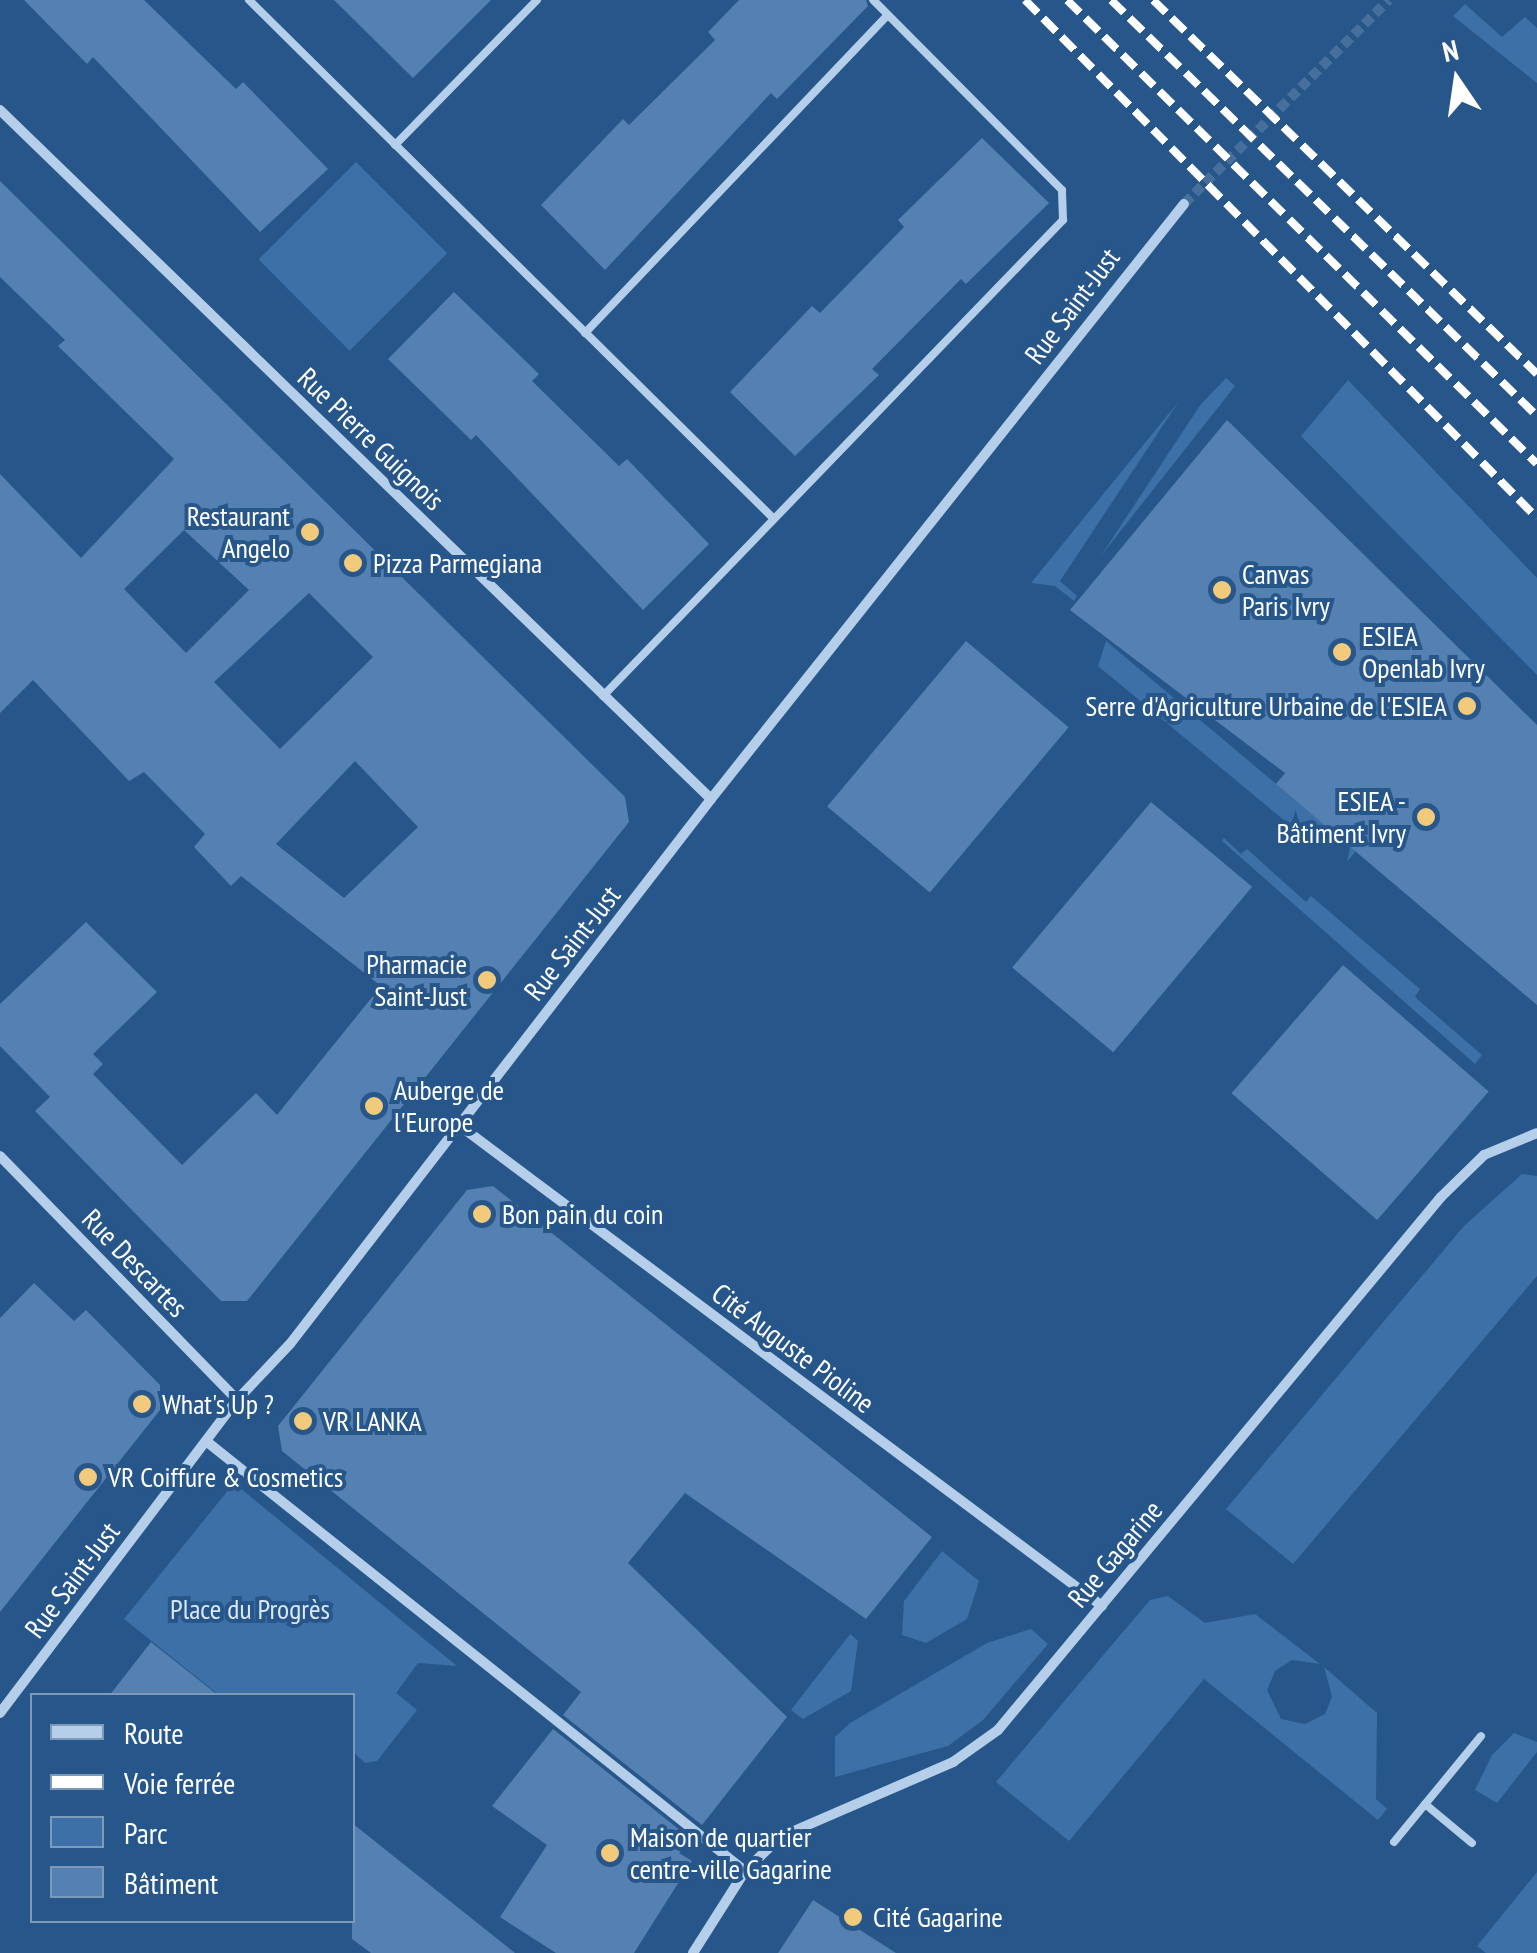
<!DOCTYPE html>
<html>
<head>
<meta charset="utf-8">
<style>
  body { margin:0 }
  #map { position:relative; width:1537px; height:1953px; overflow:hidden; background:#27568a; font-family:"PT Sans Narrow",sans-serif }
  div>[style] { position:absolute }
  [style*='--x'] { left:calc(var(--x)*1px); top:calc(var(--y)*1px); width:calc(var(--w)*1px); rotate:calc(var(--a)*1deg) }
  .green>* { inset:0; background:#3c70a6; transform-origin:0 0 }
  .building>* { inset:0; background:#5481b2; transform-origin:0 0 }
  .minor-tunnel>* { height:10px; margin-top:-5px; transform-origin:0; background:repeating-linear-gradient(90deg,#476f9c 0 10px,transparent 0 15px) }
  .service>* { height:8px; margin:-4px; padding:0 4px; transform-origin:4px; border-radius:4px; background:#b5cee9 }
  .minor>* { height:10px; margin:-5px; padding:0 5px; transform-origin:5px; border-radius:5px; background:#b5cee9 }
  .rail>* { height:8px; margin-top:-4px; transform-origin:0; background:repeating-linear-gradient(90deg,#fff 0 18px,transparent 0 26px) }
  .dots>* { width:28px; height:28px; translate:-50% -50%; box-sizing:border-box; border:5px solid #27568a; border-radius:50% }
  span { translate:-50% -50%; white-space:nowrap; text-align:center; line-height:1.15; -webkit-text-stroke:8px #27568a; paint-order:stroke }
  .street-label { font-size:28px; color:#fff }
  .poi-label { font-size:28px; color:#fff }
  .right { translate:-100% -50%; text-align:right }
  .left { translate:0 -50%; text-align:left }
  .park-label { font-size:28px; color:#d9e8f7 }
  .legend { position:absolute; left:30px; top:1693px; width:325px; height:230px; box-sizing:border-box; background:#27568a; border:2px solid #7d9ab9; margin:0; padding:12px 18px; list-style:none; font-size:30px; color:#fff }
  .legend li { display:flex; align-items:center; gap:20px; height:50px }
  .legend b { width:50px; border:2px solid #7d9ab9 }
  .north { position:absolute; left:1407px; top:30px; width:100px; height:100px; -webkit-text-stroke:8px #27568a; paint-order:stroke; rotate:347deg; font-size:28px; font-weight:700; line-height:40px; text-align:center; color:#fff }
  .north::after { content:''; display:block; margin:auto; width:35px; height:45px; background:#fff; clip-path:polygon(50% 0,100% 100%,50% 72%,0 100%) }
</style>
</head>
<body>
<div id="map">
  <div class="green">
    <div style="clip-path:polygon(1465px 4px,1502px 37px,1525px 17px,1537px 28px,1537px 83px,1453px 16px)"></div>
    <div style="left:356px;top:162px;width:129px;height:138px;rotate:45deg"></div>
    <div style="clip-path:polygon(1226px 378px,1235px 386px,1100px 557px,1201px 404px)"></div>
    <div style="clip-path:polygon(1348px 380px,1537px 578px,1537px 675px,1301px 436px)"></div>
    <div style="clip-path:polygon(1179px 401px,1060px 581px,1077px 596px,1074px 601px,1055px 586px,1031px 583px)"></div>
    <div style="clip-path:polygon(1106px 641px,1356px 851px,1347px 862px,1350px 848px,1332px 834px,1324px 843px,1309px 830px,1303px 836px,1098px 666px)"></div>
    <div style="clip-path:polygon(1224px 838px,1241px 854px,1247px 849px,1306px 902px,1311px 896px,1420px 989px,1415px 997px,1482px 1055px,1475px 1064px,1222px 841px)"></div>
    <div style="clip-path:polygon(1522px 1174px,1537px 1176px,1537px 1276px,1293px 1564px,1226px 1509px,1464px 1226px)"></div>
    <div style="clip-path:polygon(234px 1483px,457px 1666px,418px 1663px,396px 1693px,417px 1710px,377px 1761px,365px 1763px,353px 1752px,352px 1696px,219px 1695px,124px 1619px)"></div>
    <div style="clip-path:polygon(942px 1551px,979px 1581px,967px 1619px,926px 1643px,902px 1635px,904px 1601px)"></div>
    <div style="clip-path:polygon(1168px 1596px,1205px 1623px,1255px 1614px,1320px 1664px,1292px 1660px,1275px 1671px,1267px 1690px,1281px 1719px,1305px 1724px,1325px 1714px,1332px 1697px,1324px 1667px,1377px 1713px,1376px 1799px,1387px 1809px,1378px 1820px,1204px 1679px,1069px 1841px,996px 1782px,1150px 1600px)"></div>
    <div style="clip-path:polygon(1031px 1629px,1048px 1644px,983px 1720px,948px 1746px,835px 1777px,835px 1737px,850px 1723px,987px 1643px)"></div>
    <div style="clip-path:polygon(850px 1634px,858px 1641px,851px 1691px,803px 1719px,791px 1710px)"></div>
    <div style="clip-path:polygon(1514px 1733px,1537px 1742px,1537px 1752px,1497px 1803px,1475px 1790px,1492px 1755px)"></div>
    <div style="clip-path:polygon(1537px 1872px,1537px 1953px,1486px 1953px,1477px 1946px)"></div>
  </div>
  <div class="building">
    <div style="clip-path:polygon(24px 0,144px 0,236px 89px,243px 82px,328px 169px,260px 232px,93px 57px,87px 64px)"></div>
    <div style="clip-path:polygon(334px 0,491px 0,413px 78px)"></div>
    <div style="clip-path:polygon(739px 0,866px 0,868px 6px,777px 99px,771px 93px,605px 270px,541px 205px,623px 119px,629px 125px,715px 40px,708px 32px)"></div>
    <div style="clip-path:polygon(982px 138px,1049px 203px,966px 284px,961px 279px,872px 369px,879px 375px,795px 456px,730px 392px,812px 306px,820px 313px,904px 227px,898px 220px)"></div>
    <div style="clip-path:polygon(evenodd,0 181px,625px 797px,629px 822px,247px 1301px,221px 1301px,35px 1111px,50px 1097px,0 1046px,0 1004px,86px 922px,157px 992px,93px 1054px,103px 1064px,93px 1074px,182px 1165px,256px 1093px,277px 1115px,381px 986px,241px 876px,231px 886px,194px 847px,205px 834px,144px 772px,129px 781px,33px 680px,0 713px,0 474px,81px 558px,174px 459px,58px 346px,65px 340px,0 277px,0 181px,184px 530px,249px 590px,186px 653px,124px 589px,184px 530px,0 181px,309px 593px,373px 657px,280px 749px,214px 682px,309px 593px,0 181px,355px 761px,418px 827px,344px 898px,276px 844px,355px 761px)"></div>
    <div style="clip-path:polygon(454px 292px,539px 374px,532px 381px,619px 466px,627px 459px,709px 544px,643px 610px,476px 435px,471px 440px,388px 359px)"></div>
    <div style="clip-path:polygon(1227px 420px,1537px 725px,1537px 1005px,1276px 784px,1285px 773px,1070px 610px)"></div>
    <div style="left:966px;top:641px;width:134px;height:216px;rotate:40deg"></div>
    <div style="left:1151px;top:802px;width:132px;height:216px;rotate:40deg"></div>
    <div style="left:1343px;top:965px;width:193px;height:170px;rotate:41deg"></div>
    <div style="clip-path:polygon(493px 1186px,932px 1537px,866px 1619px,685px 1493px,628px 1563px,787px 1717px,702px 1825px,563px 1715px,581px 1692px,282px 1451px,278px 1426px,467px 1190px)"></div>
    <div style="clip-path:polygon(34px 1283px,74px 1321px,86px 1310px,160px 1385px,160px 1410px,0 1612px,0 1318px)"></div>
    <div style="clip-path:polygon(151px 1642px,219px 1696px,109px 1696px)"></div>
    <div style="clip-path:polygon(553px 1729px,691px 1839px,679px 1853px,692px 1861px,634px 1953px,556px 1953px,500px 1917px,547px 1845px,492px 1806px)"></div>
    <div style="clip-path:polygon(352px 1823px,515px 1953px,371px 1953px,352px 1939px)"></div>
    <div style="clip-path:polygon(813px 1900px,896px 1953px,778px 1953px)"></div>
  </div>
  <div class="minor-tunnel">
    <div style="--x:1184;--y:204;--w:289;--a:-44.9"></div>
  </div>
  <div class="service">
    <div style="--x:249;--y:0;--w:738;--a:44.67"></div>
    <div style="--x:395;--y:145;--w:203;--a:-45.6"></div>
    <div style="--x:585;--y:333;--w:439;--a:-46.4"></div>
    <div style="--x:603;--y:696;--w:662;--a:-45.98"></div>
    <div style="--x:1063;--y:220;--w:30;--a:-92"></div>
    <div style="--x:1062;--y:190;--w:268;--a:-134.8"></div>
    <div style="--x:1425;--y:1804;--w:61;--a:39.7"></div>
    <div style="--x:1394;--y:1842;--w:137;--a:-50.6"></div>
  </div>
  <div class="minor">
    <div style="--x:0;--y:110;--w:990;--a:44.1"></div>
    <div style="--x:459;--y:1125;--w:803;--a:36.8"></div>
    <div style="--x:0;--y:1156;--w:340;--a:45.8"></div>
    <div style="--x:206;--y:1441;--w:690;--a:38.58"></div>
    <div style="--x:0;--y:1713;--w:393;--a:-52.9"></div>
    <div style="--x:237;--y:1400;--w:77;--a:-46.6"></div>
    <div style="--x:290;--y:1344;--w:689;--a:-52.31"></div>
    <div style="--x:711;--y:799;--w:760;--a:-51.52"></div>
    <div style="--x:693;--y:1953;--w:97;--a:-57.6"></div>
    <div style="--x:745;--y:1871;--w:49;--a:-44.2"></div>
    <div style="--x:780;--y:1837;--w:189;--a:-23.4"></div>
    <div style="--x:953;--y:1762;--w:55;--a:-35.4"></div>
    <div style="--x:998;--y:1730;--w:693;--a:-50.27"></div>
    <div style="--x:1441;--y:1197;--w:60;--a:-44.3"></div>
    <div style="--x:1484;--y:1155;--w:57;--a:-22.5"></div>
  </div>
  <div class="rail">
    <div style="--x:1025;--y:0;--w:728;--a:45.33"></div>
    <div style="--x:1067;--y:0;--w:660;--a:44.63"></div>
    <div style="--x:1111;--y:0;--w:595;--a:44.32"></div>
    <div style="--x:1153;--y:0;--w:536;--a:44.24"></div>
  </div>
  <div class="dots">
    <div style="left:310px;top:532px;background:#f1cb7b"></div>
    <div style="left:353px;top:563px;background:#f1cb7b"></div>
    <div style="left:1222px;top:590px;background:#f1cb7b"></div>
    <div style="left:1342px;top:652px;background:#f1cb7b"></div>
    <div style="left:1467px;top:706px;background:#f1cb7b"></div>
    <div style="left:1426px;top:817px;background:#f1cb7b"></div>
    <div style="left:487px;top:980px;background:#f1cb7b"></div>
    <div style="left:374px;top:1106px;background:#f1cb7b"></div>
    <div style="left:482px;top:1214px;background:#f1cb7b"></div>
    <div style="left:142px;top:1404px;background:#f1cb7b"></div>
    <div style="left:303px;top:1421px;background:#f1cb7b"></div>
    <div style="left:88px;top:1477px;background:#f1cb7b"></div>
    <div style="left:610px;top:1853px;background:#f1cb7b"></div>
    <div style="left:853px;top:1917px;background:#f1cb7b"></div>
  </div>
  <div class="street-label">
    <span style="left:1072px;top:306px;rotate:-53deg">Rue Saint-Just</span>
    <span style="left:371px;top:439px;rotate:44deg">Rue Pierre Guignois</span>
    <span style="left:572px;top:943px;rotate:-52deg">Rue Saint-Just</span>
    <span style="left:135px;top:1263px;rotate:46deg">Rue Descartes</span>
    <span style="left:793px;top:1348px;rotate:37deg">Cité Auguste Pioline</span>
    <span style="left:1115px;top:1554px;rotate:-50deg">Rue Gagarine</span>
    <span style="left:72px;top:1580px;rotate:-53deg">Rue Saint-Just</span>
  </div>
  <div class="poi-label">
    <span class="right" style="left:290px;top:532px">Restaurant<br>Angelo</span>
    <span class="left" style="left:373px;top:563px">Pizza Parmegiana</span>
    <span class="left" style="left:1242px;top:590px">Canvas<br>Paris Ivry</span>
    <span class="left" style="left:1362px;top:652px">ESIEA<br>Openlab Ivry</span>
    <span class="right" style="left:1447px;top:706px">Serre d'Agriculture Urbaine de l'ESIEA</span>
    <span class="right" style="left:1406px;top:817px">ESIEA -<br>Bâtiment Ivry</span>
    <span class="right" style="left:467px;top:980px">Pharmacie<br>Saint-Just</span>
    <span class="left" style="left:394px;top:1106px">Auberge de<br>l'Europe</span>
    <span class="left" style="left:502px;top:1214px">Bon pain du coin</span>
    <span class="left" style="left:162px;top:1404px">What's Up ?</span>
    <span class="left" style="left:323px;top:1421px">VR LANKA</span>
    <span class="left" style="left:108px;top:1477px">VR Coiffure &amp; Cosmetics</span>
    <span class="left" style="left:630px;top:1853px">Maison de quartier<br>centre-ville Gagarine</span>
    <span class="left" style="left:873px;top:1917px">Cité Gagarine</span>
  </div>
  <div class="park-label">
    <span style="left:250px;top:1609px">Place du Progrès</span>
  </div>
  <ul class="legend">
  <li><b style="height:12px;background:#b5cee9"></b>Route</li>
  <li><b style="height:12px;background:#fff"></b>Voie ferrée</li>
  <li><b style="height:28px;background:#3c70a6"></b>Parc</li>
  <li><b style="height:28px;background:#5481b2"></b>Bâtiment</li>
  </ul>
  <div class="north">N</div>
</div>
</body>
</html>
